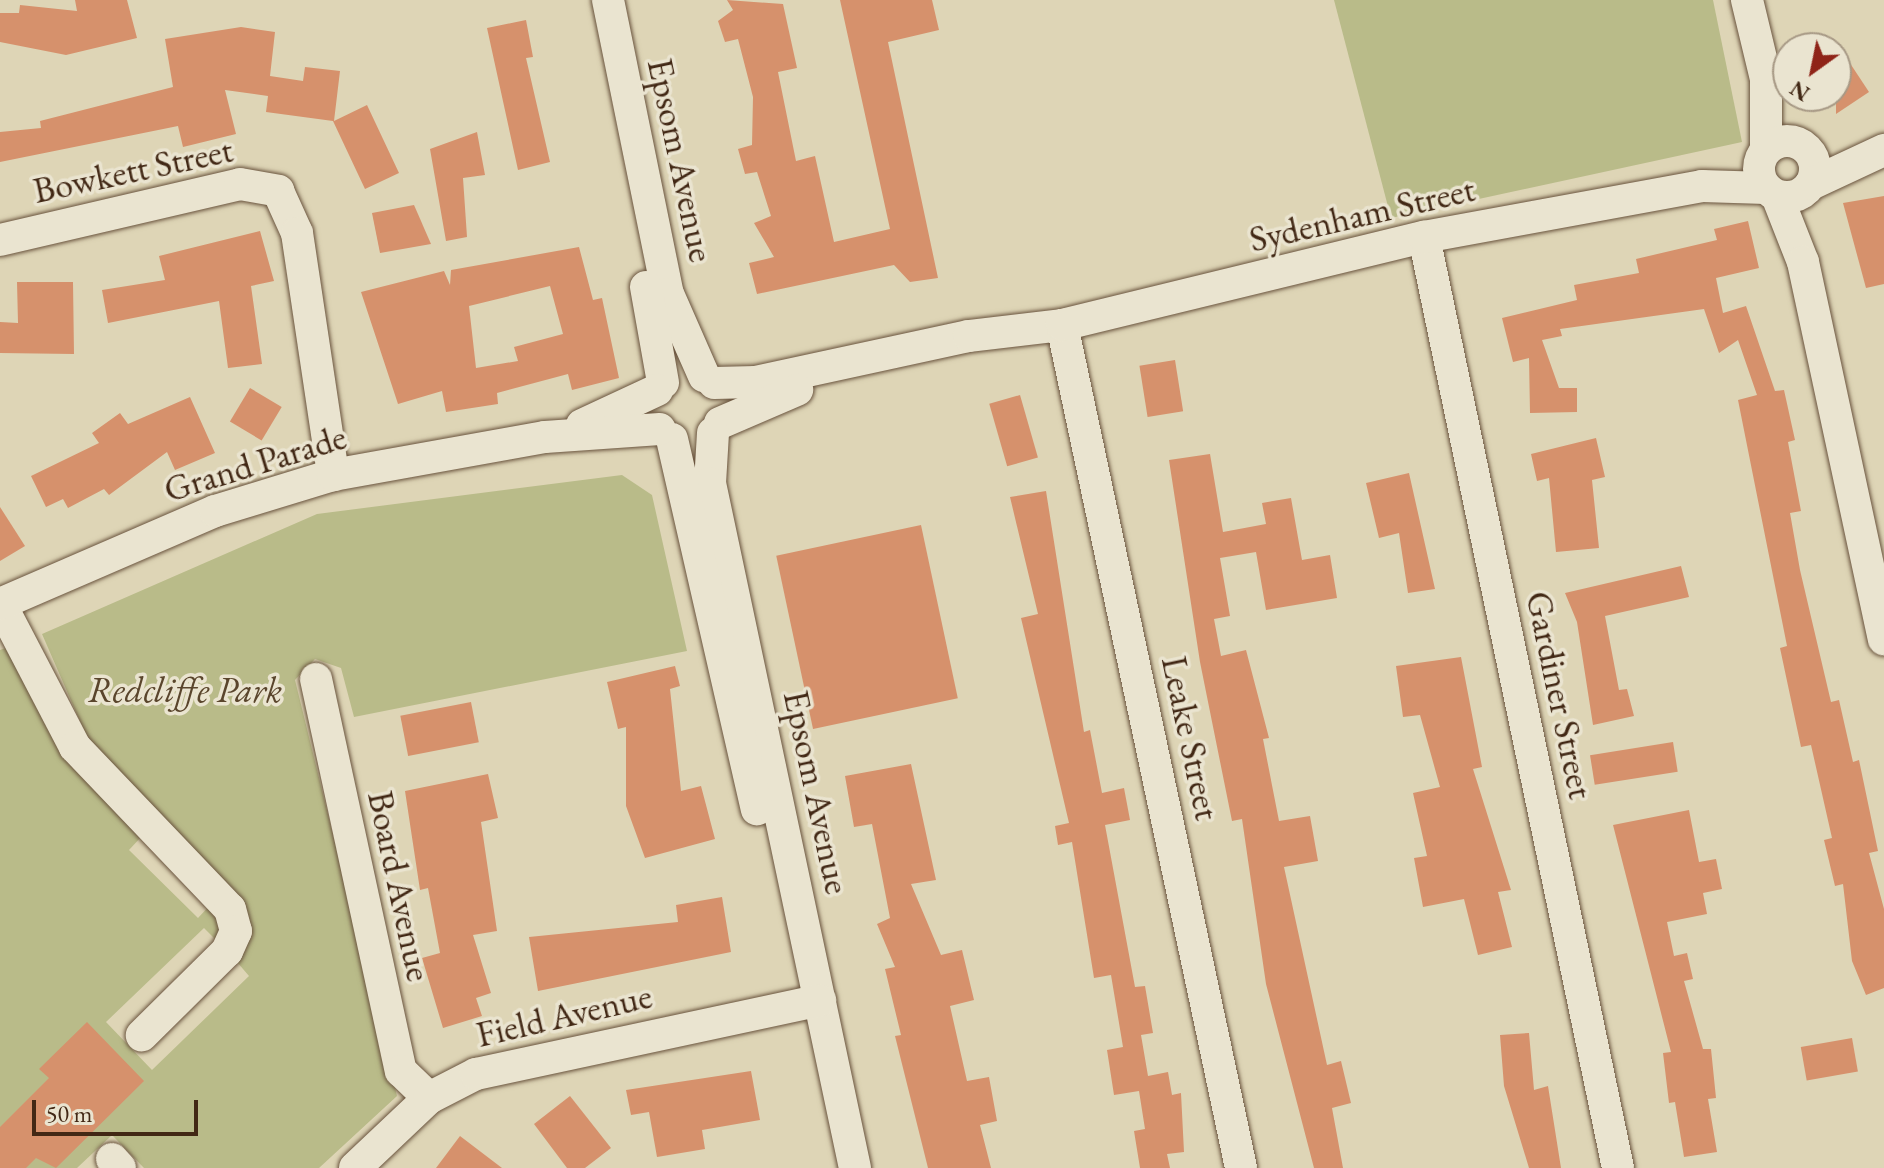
<!DOCTYPE html>
<html>
<head>
<meta charset="utf-8">
<style>
  body { margin:0 }
  #map { position:relative; width:1884px; height:1168px; overflow:hidden; background:#ded5b6; font-family:"EB Garamond",serif }
  div>[style] { position:absolute }
  [style*='--x'] { left:calc(var(--x)*1px); top:calc(var(--y)*1px); width:calc(var(--w)*1px); rotate:calc(var(--a)*1deg) }
  .green>* { inset:0; background:#b9bb89 }
  .building>* { inset:0; background:#d6916c; transform-origin:0 0 }
  .roads { filter:drop-shadow(0 0 2px #69533d) drop-shadow(0 0 2px #69533d) }
  .minor>* { height:32px; margin:-16px; padding:0 16px; transform-origin:16px; border-radius:16px; background:#eae4d0 }
  .minor>.ring { margin:-16px; padding:0; box-sizing:content-box; background:none; border:32px solid #eae4d0; border-radius:50% }
  span { translate:-50% -50%; white-space:nowrap; text-align:center; line-height:1.15; -webkit-text-stroke:7px #eae4d0; paint-order:stroke }
  .street-label { font-size:36px; color:#422815 }
  .park-label { font-size:36px; color:#5a452c; font-style:italic }
  .north { position:absolute; left:1772px; top:32px; width:80px; height:80px; box-sizing:border-box; background:#eae4d0; border:2px solid #a79985; border-radius:50%; rotate:213deg; font-size:22px; font-weight:700; line-height:32px; text-align:center; color:#422815 }
  .north::after { content:''; display:block; margin:auto; width:28px; height:36px; background:#8f2418; clip-path:polygon(50% 0,100% 100%,50% 72%,0 100%) }
  .scale { position:absolute; left:32px; top:1100px; width:166px; height:36px; box-sizing:border-box; border:4px solid #422815; border-top:0; padding-left:10px; font-size:24px; line-height:28px; white-space:nowrap; color:#422815; -webkit-text-stroke:6px #eae4d0; paint-order:stroke }
</style>
</head>
<body>
<div id="map">
  <div class="green">
    <div style="clip-path:polygon(1334px 0,1713px 0,1742px 142px,1391px 218px)"></div>
    <div style="clip-path:polygon(622px 475px,652px 495px,687px 651px,354px 717px,341px 668px,315px 659px,295px 680px,397px 1096px,319px 1168px,144px 1168px,112px 1135px,77px 1168px,0 1168px,0 650px,14px 645px,142px 836px,129px 850px,198px 918px,212px 903px,226px 926px,219px 943px,204px 928px,106px 1022px,152px 1070px,249px 976px,231px 955px,248px 930px,93px 751px,42px 634px,317px 514px)"></div>
  </div>
  <div class="building">
    <div style="clip-path:polygon(75px 0,127px 0,137px 38px,66px 55px,0 42px,0 13px,19px 13px,20px 5px,77px 11px)"></div>
    <div style="clip-path:polygon(727px 0,783px 4px,797px 68px,778px 72px,796px 161px,815px 156px,834px 242px,890px 229px,840px 0,932px 0,939px 30px,888px 42px,938px 278px,910px 282px,894px 265px,757px 294px,749px 263px,774px 257px,754px 223px,771px 216px,757px 172px,745px 174px,738px 149px,752px 145px,753px 97px,738px 39px,725px 42px,718px 21px,733px 10px)"></div>
    <div style="clip-path:polygon(526px 20px,533px 57px,526px 58px,550px 162px,518px 170px,487px 28px)"></div>
    <div style="clip-path:polygon(241px 27px,275px 32px,270px 76px,303px 81px,305px 67px,340px 71px,334px 121px,367px 105px,399px 173px,365px 189px,333px 121px,266px 112px,268px 96px,225px 90px,236px 134px,183px 147px,178px 126px,0 162px,0 132px,41px 128px,40px 121px,173px 87px,165px 39px)"></div>
    <div style="clip-path:polygon(1836px 42px,1869px 92px,1836px 114px)"></div>
    <div style="clip-path:polygon(477px 132px,485px 175px,463px 178px,467px 237px,446px 241px,430px 149px)"></div>
    <div style="clip-path:polygon(1884px 196px,1884px 284px,1866px 288px,1843px 203px)"></div>
    <div style="clip-path:polygon(414px 205px,431px 244px,380px 253px,372px 213px)"></div>
    <div style="clip-path:polygon(1748px 221px,1759px 268px,1716px 278px,1723px 313px,1746px 306px,1775px 391px,1784px 390px,1795px 440px,1788px 442px,1801px 511px,1790px 513px,1800px 570px,1831px 702px,1839px 700px,1853px 762px,1859px 760px,1878px 851px,1869px 853px,1884px 909px,1884px 988px,1866px 995px,1852px 961px,1843px 884px,1835px 886px,1824px 840px,1832px 838px,1811px 745px,1801px 747px,1780px 648px,1787px 646px,1738px 400px,1757px 395px,1738px 340px,1719px 353px,1704px 309px,1560px 329px,1562px 336px,1542px 340px,1559px 388px,1577px 388px,1577px 412px,1530px 413px,1529px 358px,1513px 362px,1502px 318px,1577px 300px,1574px 285px,1639px 273px,1636px 259px,1717px 240px,1714px 229px)"></div>
    <div style="clip-path:polygon(260px 231px,274px 281px,251px 286px,262px 364px,228px 368px,219px 301px,108px 323px,102px 290px,165px 280px,159px 256px)"></div>
    <div style="clip-path:polygon(evenodd,579px 247px,593px 300px,602px 298px,619px 378px,572px 390px,568px 374px,497px 393px,498px 404px,446px 412px,442px 391px,398px 404px,361px 292px,444px 271px,450px 285px,451px 270px,579px 247px,550px 286px,563px 334px,514px 347px,518px 361px,476px 368px,469px 306px,550px 286px)"></div>
    <div style="clip-path:polygon(17px 282px,73px 282px,74px 354px,0 353px,0 322px,18px 323px)"></div>
    <div style="left:1175px;top:360px;width:52px;height:36px;rotate:81deg"></div>
    <div style="left:250px;top:388px;width:37px;height:39px;rotate:31deg"></div>
    <div style="left:1020px;top:395px;width:65px;height:32px;rotate:74deg"></div>
    <div style="clip-path:polygon(190px 397px,215px 453px,175px 470px,167px 452px,109px 495px,104px 489px,68px 508px,63px 499px,46px 507px,31px 476px,99px 443px,92px 433px,120px 413px,128px 424px)"></div>
    <div style="clip-path:polygon(1596px 438px,1605px 477px,1592px 480px,1599px 548px,1556px 552px,1549px 478px,1537px 481px,1531px 454px)"></div>
    <div style="clip-path:polygon(1210px 454px,1223px 532px,1266px 524px,1262px 503px,1291px 498px,1302px 560px,1330px 555px,1337px 598px,1266px 610px,1256px 552px,1220px 558px,1230px 616px,1214px 619px,1221px 656px,1246px 650px,1269px 738px,1263px 739px,1279px 821px,1310px 816px,1318px 861px,1284px 867px,1327px 1065px,1341px 1061px,1351px 1103px,1332px 1108px,1343px 1168px,1314px 1168px,1266px 984px,1242px 819px,1232px 821px,1200px 662px,1169px 460px)"></div>
    <div style="clip-path:polygon(1409px 473px,1435px 589px,1408px 593px,1399px 533px,1379px 538px,1366px 483px)"></div>
    <div style="clip-path:polygon(1046px 491px,1084px 732px,1090px 730px,1102px 793px,1124px 788px,1130px 820px,1105px 825px,1135px 987px,1145px 986px,1153px 1033px,1141px 1035px,1148px 1076px,1168px 1072px,1172px 1095px,1181px 1093px,1184px 1152px,1167px 1154px,1170px 1168px,1140px 1168px,1134px 1131px,1145px 1129px,1139px 1091px,1114px 1095px,1107px 1050px,1123px 1047px,1111px 975px,1094px 978px,1072px 842px,1058px 845px,1055px 826px,1069px 823px,1021px 618px,1038px 614px,1010px 497px)"></div>
    <div style="clip-path:polygon(0 507px,25px 546px,0 561px)"></div>
    <div style="left:921px;top:525px;width:177px;height:148px;rotate:78deg"></div>
    <div style="clip-path:polygon(1681px 566px,1689px 597px,1605px 616px,1619px 690px,1627px 689px,1634px 716px,1593px 725px,1577px 622px,1565px 593px)"></div>
    <div style="clip-path:polygon(1461px 657px,1482px 767px,1473px 769px,1511px 890px,1498px 892px,1512px 947px,1478px 955px,1464px 899px,1423px 907px,1414px 858px,1427px 856px,1413px 793px,1440px 787px,1420px 715px,1403px 717px,1396px 666px)"></div>
    <div style="clip-path:polygon(675px 666px,680px 686px,670px 689px,681px 791px,701px 786px,715px 839px,645px 858px,626px 806px,626px 727px,618px 729px,607px 682px)"></div>
    <div style="left:471px;top:702px;width:41px;height:72px;rotate:79deg"></div>
    <div style="left:1673px;top:742px;width:30px;height:84px;rotate:81deg"></div>
    <div style="clip-path:polygon(911px 764px,936px 880px,911px 884px,941px 955px,962px 950px,974px 1000px,950px 1006px,967px 1081px,989px 1077px,997px 1121px,980px 1125px,991px 1168px,928px 1168px,895px 1036px,901px 1035px,885px 969px,895px 967px,877px 924px,890px 918px,872px 824px,854px 827px,845px 776px)"></div>
    <div style="clip-path:polygon(488px 774px,498px 818px,481px 822px,497px 931px,473px 935px,491px 993px,476px 998px,482px 1016px,443px 1028px,422px 958px,440px 953px,428px 888px,420px 890px,405px 791px)"></div>
    <div style="clip-path:polygon(1689px 810px,1699px 862px,1716px 859px,1722px 889px,1703px 893px,1707px 914px,1667px 922px,1674px 956px,1687px 953px,1693px 979px,1684px 981px,1703px 1049px,1711px 1049px,1716px 1098px,1708px 1099px,1717px 1152px,1684px 1157px,1675px 1102px,1669px 1103px,1663px 1053px,1671px 1052px,1613px 825px)"></div>
    <div style="clip-path:polygon(722px 897px,731px 952px,538px 991px,529px 937px,678px 922px,676px 905px)"></div>
    <div style="clip-path:polygon(87px 1022px,144px 1081px,56px 1168px,36px 1158px,26px 1168px,0 1168px,0 1127px,49px 1078px,39px 1069px)"></div>
    <div style="clip-path:polygon(1529px 1033px,1534px 1090px,1548px 1086px,1561px 1168px,1529px 1168px,1504px 1086px,1500px 1035px)"></div>
    <div style="left:1852px;top:1038px;width:34px;height:52px;rotate:80deg"></div>
    <div style="clip-path:polygon(751px 1071px,760px 1120px,702px 1130px,705px 1149px,657px 1157px,649px 1112px,631px 1115px,626px 1090px)"></div>
    <div style="clip-path:polygon(570px 1096px,611px 1148px,585px 1168px,567px 1168px,534px 1124px)"></div>
    <div style="clip-path:polygon(460px 1136px,502px 1168px,436px 1168px)"></div>
  </div>
  <div class="roads">
    <div class="minor">
      <div style="--x:608;--y:0;--w:300;--a:78.5"></div>
      <div style="--x:668;--y:294;--w:90;--a:66.3"></div>
      <div style="--x:1747;--y:0;--w:81;--a:76.5"></div>
      <div style="--x:1766;--y:79;--w:71;--a:90"></div>
      <div class="ring" style="left:1759px;top:141px;width:24px;height:24px"></div>
      <div style="--x:1811;--y:184;--w:81;--a:-25"></div>
      <div style="--x:1777;--y:196;--w:71;--a:68.5"></div>
      <div style="--x:1803;--y:262;--w:386;--a:77.9"></div>
      <div style="--x:1424;--y:237;--w:951;--a:78.23"></div>
      <div style="--x:0;--y:240;--w:246;--a:-13.1"></div>
      <div style="--x:240;--y:184;--w:39;--a:10"></div>
      <div style="--x:278;--y:191;--w:46;--a:65.7"></div>
      <div style="--x:297;--y:233;--w:245;--a:81.5"></div>
      <div style="--x:646;--y:287;--w:97;--a:79.9"></div>
      <div style="--x:1062;--y:325;--w:862;--a:78.01"></div>
      <div style="--x:714;--y:383;--w:42;--a:-1.4"></div>
      <div style="--x:756;--y:382;--w:218;--a:-12.2"></div>
      <div style="--x:969;--y:336;--w:94;--a:-6.7"></div>
      <div style="--x:1062;--y:325;--w:373;--a:-13.7"></div>
      <div style="--x:1424;--y:237;--w:283;--a:-10.4"></div>
      <div style="--x:1702;--y:186;--w:64;--a:1.8"></div>
      <div style="--x:720;--y:423;--w:84;--a:-23.2"></div>
      <div style="--x:582;--y:425;--w:83;--a:-25"></div>
      <div style="--x:713;--y:433;--w:50;--a:93.4"></div>
      <div style="--x:710;--y:483;--w:700;--a:78.05"></div>
      <div style="--x:672;--y:439;--w:380;--a:77.1"></div>
      <div style="--x:0;--y:603;--w:162;--a:62.5"></div>
      <div style="--x:75;--y:747;--w:224;--a:46.3"></div>
      <div style="--x:230;--y:909;--w:23;--a:75"></div>
      <div style="--x:236;--y:931;--w:22;--a:114"></div>
      <div style="--x:227;--y:951;--w:120;--a:135.3"></div>
      <div style="--x:0;--y:604;--w:234;--a:-23.4"></div>
      <div style="--x:215;--y:511;--w:123;--a:-17"></div>
      <div style="--x:333;--y:475;--w:215;--a:-10.2"></div>
      <div style="--x:545;--y:437;--w:115;--a:-4"></div>
      <div style="--x:316;--y:679;--w:401;--a:77.8"></div>
      <div style="--x:401;--y:1071;--w:39;--a:44"></div>
      <div style="--x:112;--y:1159;--w:12;--a:48"></div>
      <div style="--x:355;--y:1168;--w:102;--a:-43.4"></div>
      <div style="--x:429;--y:1098;--w:53;--a:-27.1"></div>
      <div style="--x:476;--y:1074;--w:352;--a:-12.1"></div>
    </div>
  </div>
  <div class="street-label">
    <span style="left:681px;top:160px;rotate:78deg">Epsom Avenue</span>
    <span style="left:133px;top:170px;rotate:-12deg">Bowkett Street</span>
    <span style="left:1362px;top:214px;rotate:-13deg">Sydenham Street</span>
    <span style="left:255px;top:463px;rotate:-17deg">Grand Parade</span>
    <span style="left:1560px;top:695px;rotate:78deg">Gardiner Street</span>
    <span style="left:1191px;top:738px;rotate:78deg">Leake Street</span>
    <span style="left:817px;top:792px;rotate:78deg">Epsom Avenue</span>
    <span style="left:400px;top:886px;rotate:78deg">Board Avenue</span>
    <span style="left:564px;top:1015px;rotate:-13deg">Field Avenue</span>
  </div>
  <div class="park-label">
    <span style="left:185px;top:690px">Redcliffe Park</span>
  </div>
  <div class="north">N</div>
  <div class="scale">50 m</div>
</div>
</body>
</html>
